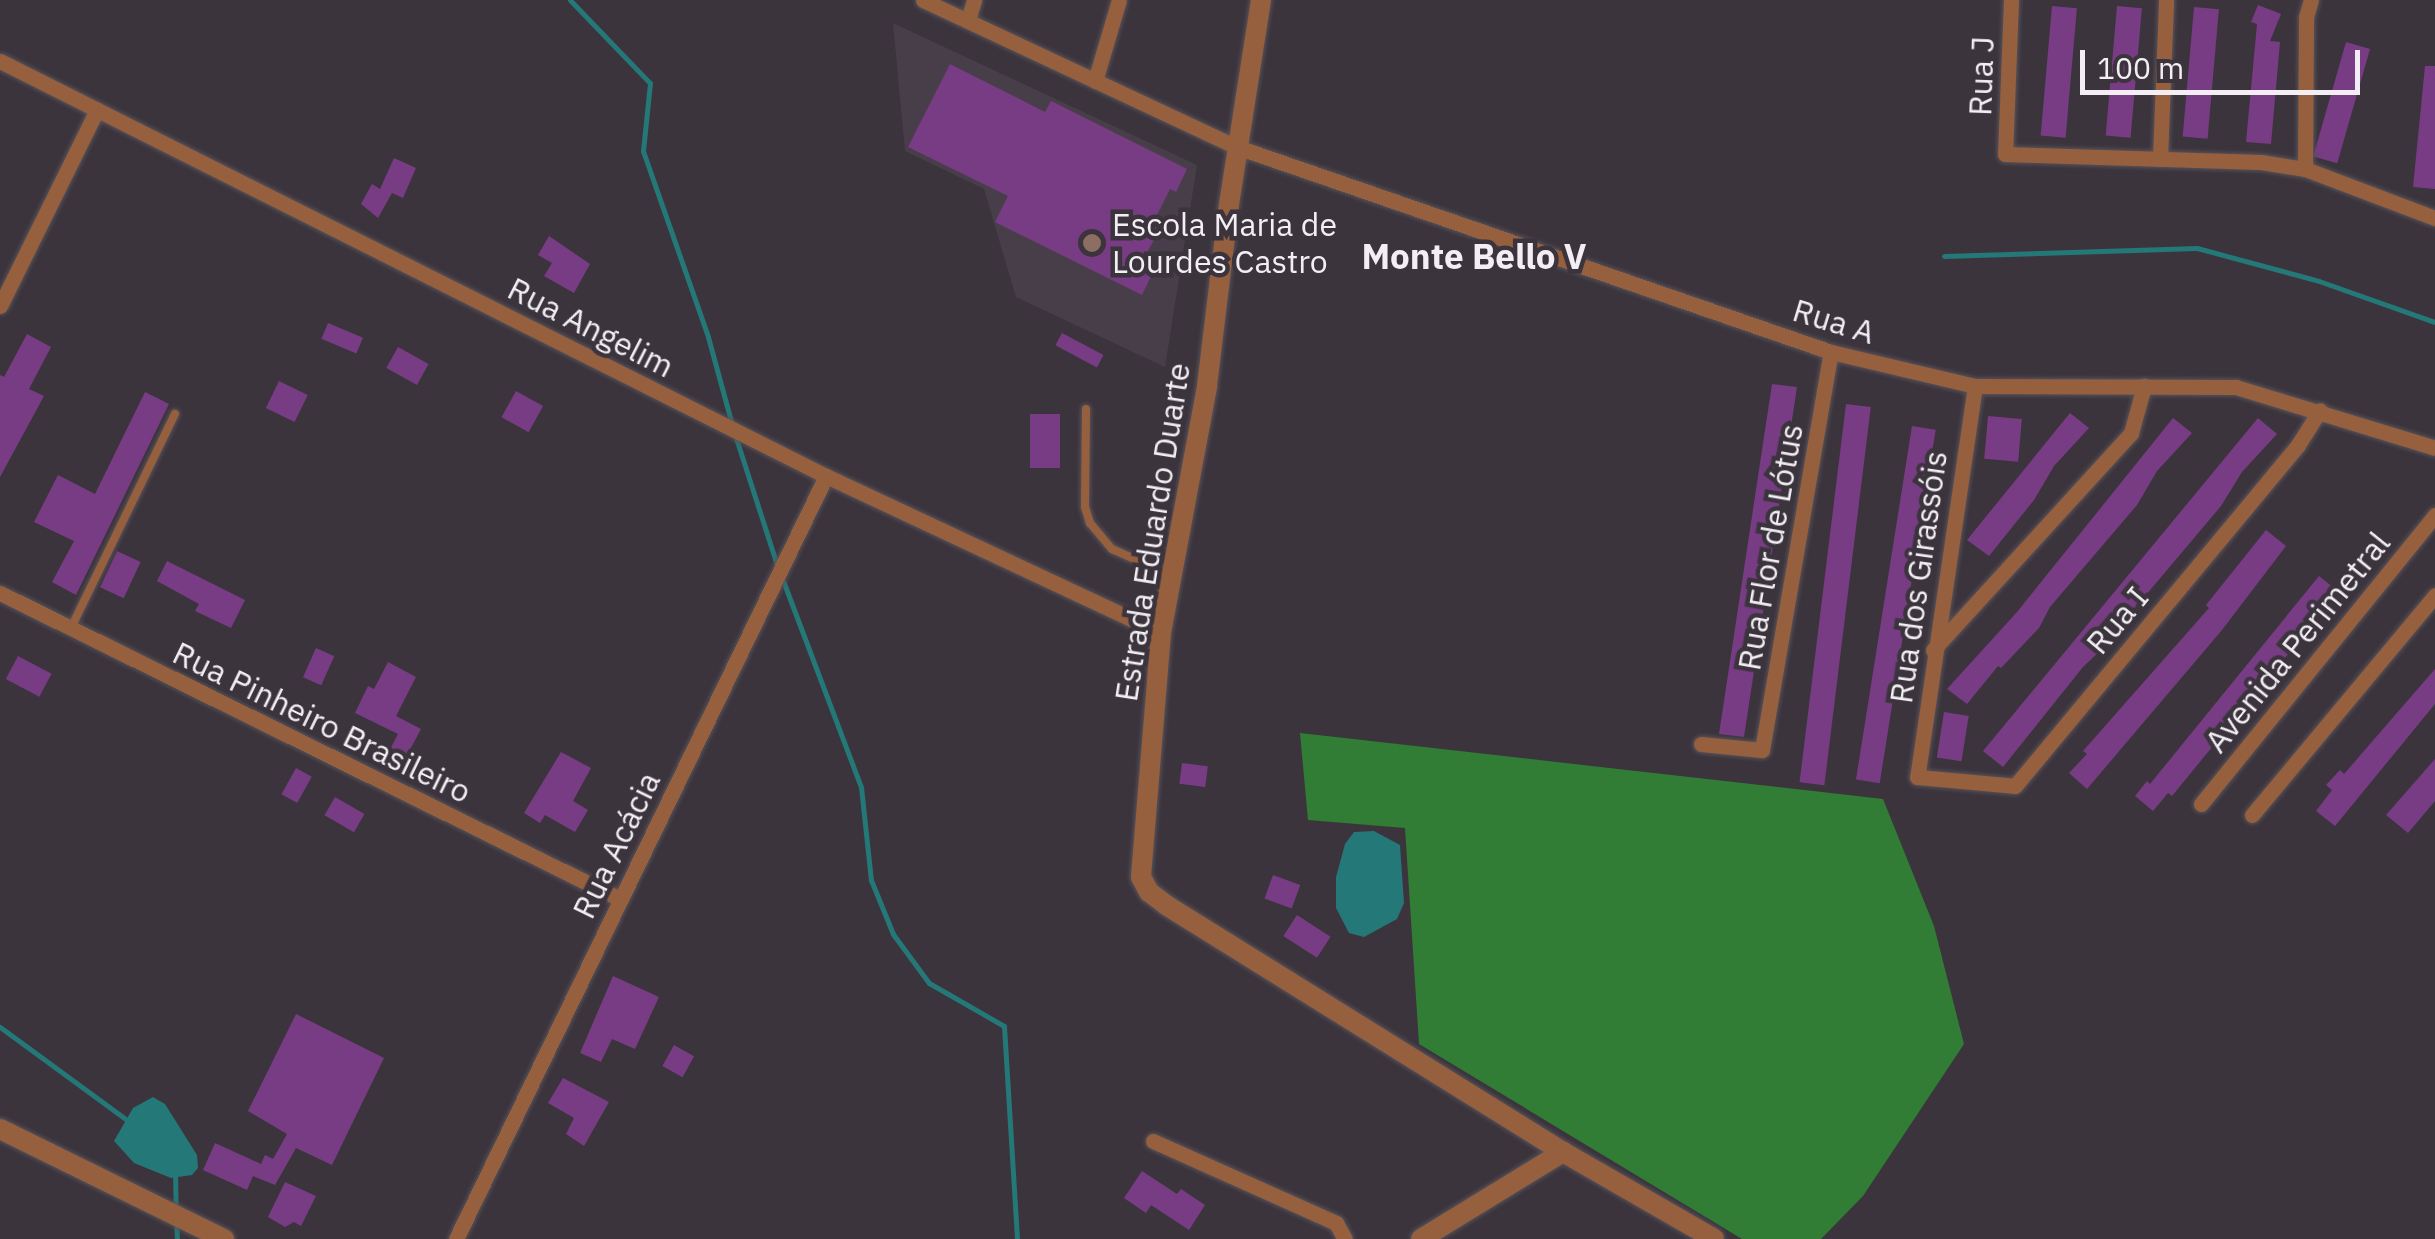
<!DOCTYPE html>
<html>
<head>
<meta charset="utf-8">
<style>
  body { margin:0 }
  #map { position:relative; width:2435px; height:1239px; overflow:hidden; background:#3b343c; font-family:"IBM Plex Sans",sans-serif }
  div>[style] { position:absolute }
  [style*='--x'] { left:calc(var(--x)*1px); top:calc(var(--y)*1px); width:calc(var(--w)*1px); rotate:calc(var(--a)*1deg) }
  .built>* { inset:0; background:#483e4a }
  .forest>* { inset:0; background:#317d36 }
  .water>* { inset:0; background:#247878 }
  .stream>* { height:5px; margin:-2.5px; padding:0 2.5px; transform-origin:2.5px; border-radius:2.5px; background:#247878 }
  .building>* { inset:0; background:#783c84; transform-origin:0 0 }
  .roads { filter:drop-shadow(0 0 2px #585259) drop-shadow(0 0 2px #585259) }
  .service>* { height:8px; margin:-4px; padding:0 4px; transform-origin:4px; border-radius:4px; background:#96603f }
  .minor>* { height:15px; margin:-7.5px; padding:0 7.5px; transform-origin:7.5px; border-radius:7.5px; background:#96603f }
  .tertiary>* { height:20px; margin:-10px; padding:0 10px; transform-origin:10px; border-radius:10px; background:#96603f }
  .dots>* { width:28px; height:28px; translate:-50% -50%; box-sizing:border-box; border:5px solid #3b343c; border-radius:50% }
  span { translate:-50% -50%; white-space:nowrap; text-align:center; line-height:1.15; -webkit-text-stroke:9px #3b343c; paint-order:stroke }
  .street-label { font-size:32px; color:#f3eef4 }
  .poi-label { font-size:32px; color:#f3eef4 }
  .left { translate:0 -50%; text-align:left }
  .neighbourhood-label { font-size:35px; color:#f3eef4; font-weight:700 }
  .scale { position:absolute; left:2080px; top:50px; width:280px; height:45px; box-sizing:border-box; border:5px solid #f3eef4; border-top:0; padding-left:12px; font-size:30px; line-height:35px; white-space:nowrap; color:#f3eef4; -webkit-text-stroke:8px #3b343c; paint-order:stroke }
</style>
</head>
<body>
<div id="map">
  <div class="built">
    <div style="clip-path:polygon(893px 23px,1197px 165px,1165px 367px,1016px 297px,984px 189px,905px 151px)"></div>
  </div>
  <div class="forest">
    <div style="clip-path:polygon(1300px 733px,1883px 799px,1934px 926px,1964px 1044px,1863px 1196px,1821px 1239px,1742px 1239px,1419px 1044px,1405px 828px,1308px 820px)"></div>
  </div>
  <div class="water">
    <div style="clip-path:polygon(1374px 831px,1400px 845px,1404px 903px,1397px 919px,1364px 937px,1349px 933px,1336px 908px,1336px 877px,1345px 844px,1354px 832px)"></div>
    <div style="clip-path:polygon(153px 1097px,165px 1104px,197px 1155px,198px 1168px,192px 1175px,171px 1178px,134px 1163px,114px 1141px,133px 1108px)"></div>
  </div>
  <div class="stream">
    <div style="--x:570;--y:0;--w:115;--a:46.1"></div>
    <div style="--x:650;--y:83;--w:68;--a:95.9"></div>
    <div style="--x:643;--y:151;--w:197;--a:70.7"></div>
    <div style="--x:708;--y:337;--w:91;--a:74.7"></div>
    <div style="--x:1944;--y:256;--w:253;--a:-1.8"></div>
    <div style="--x:2197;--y:248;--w:126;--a:15.1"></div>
    <div style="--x:2319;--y:281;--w:123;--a:19.5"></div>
    <div style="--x:735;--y:435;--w:140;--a:72.1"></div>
    <div style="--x:782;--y:578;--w:223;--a:69.3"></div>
    <div style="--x:861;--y:787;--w:94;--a:83.9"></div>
    <div style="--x:871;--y:880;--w:58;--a:67.8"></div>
    <div style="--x:893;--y:934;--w:61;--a:53.7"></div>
    <div style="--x:929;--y:983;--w:86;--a:29.8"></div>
    <div style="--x:1004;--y:1026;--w:213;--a:86.5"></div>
    <div style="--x:0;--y:1027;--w:162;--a:36.2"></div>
    <div style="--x:175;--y:1171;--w:39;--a:89"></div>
    <div style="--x:176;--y:1221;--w:18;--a:87"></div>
  </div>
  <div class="building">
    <div style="clip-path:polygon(2258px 5px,2281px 14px,2270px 41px,2280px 42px,2271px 144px,2246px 142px,2257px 24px,2251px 22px)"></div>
    <div style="left:2052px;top:6px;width:25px;height:130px;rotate:5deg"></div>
    <div style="left:2117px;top:6px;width:25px;height:130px;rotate:5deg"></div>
    <div style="left:2194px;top:7px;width:25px;height:130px;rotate:5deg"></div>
    <div style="left:2346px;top:42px;width:25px;height:119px;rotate:16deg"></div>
    <div style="clip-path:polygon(950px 64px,1045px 112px,1051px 101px,1187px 169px,1176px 192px,1170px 189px,1154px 221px,1162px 225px,1142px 262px,1155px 268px,1142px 295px,995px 222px,1008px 196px,908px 147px)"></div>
    <div style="clip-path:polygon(2425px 66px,2435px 66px,2435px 189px,2413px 187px)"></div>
    <div style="clip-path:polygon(394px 158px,416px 168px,403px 198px,392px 193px,378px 218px,361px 204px,372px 184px,380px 189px)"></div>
    <div style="clip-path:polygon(549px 236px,590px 264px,574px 293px,544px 276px,552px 263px,538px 255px)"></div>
    <div style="left:328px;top:323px;width:38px;height:17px;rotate:23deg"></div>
    <div style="left:1062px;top:333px;width:47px;height:14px;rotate:28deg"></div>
    <div style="clip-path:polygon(27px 334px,51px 347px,29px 389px,44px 396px,0 477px,0 375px,4px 377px)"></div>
    <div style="left:398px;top:347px;width:35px;height:24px;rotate:29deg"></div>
    <div style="left:279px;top:381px;width:32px;height:30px;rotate:26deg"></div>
    <div style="clip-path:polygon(1772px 384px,1797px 387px,1787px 453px,1744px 737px,1719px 734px)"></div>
    <div style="left:516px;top:391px;width:31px;height:30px;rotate:29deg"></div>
    <div style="clip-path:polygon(145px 392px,169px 404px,76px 595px,52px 582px,74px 541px,34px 522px,58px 475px,95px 494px)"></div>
    <div style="left:1846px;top:404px;width:25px;height:381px;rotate:7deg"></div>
    <div style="clip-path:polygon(2070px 413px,2089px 428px,2054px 466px,2034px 500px,1989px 556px,1967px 540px)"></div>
    <div style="left:1030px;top:414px;width:30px;height:54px"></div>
    <div style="left:1988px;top:416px;width:34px;height:43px;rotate:5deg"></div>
    <div style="clip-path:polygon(2173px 418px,2192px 433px,2157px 471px,2137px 505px,2050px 607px,2039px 628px,2001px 668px,1998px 666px,1967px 704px,1947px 689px,2017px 612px)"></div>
    <div style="clip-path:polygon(2258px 418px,2277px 434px,2242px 472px,2221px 506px,2135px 608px,2123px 629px,2083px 667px,2003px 767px,1983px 751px)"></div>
    <div style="left:1912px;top:426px;width:24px;height:358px;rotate:9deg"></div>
    <div style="clip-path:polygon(2266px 530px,2286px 546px,2222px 630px,2087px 789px,2069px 773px,2087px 754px,2083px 751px,2209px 608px,2206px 605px)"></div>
    <div style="left:117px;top:551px;width:26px;height:40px;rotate:25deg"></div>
    <div style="clip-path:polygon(167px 561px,245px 600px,231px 628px,195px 611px,199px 604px,157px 581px)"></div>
    <div style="clip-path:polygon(2319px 576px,2339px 592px,2172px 796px,2168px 793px,2153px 811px,2135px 796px,2147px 781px,2150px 784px)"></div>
    <div style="left:316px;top:648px;width:20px;height:32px;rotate:24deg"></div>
    <div style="left:18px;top:656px;width:38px;height:26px;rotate:28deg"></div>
    <div style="clip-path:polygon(388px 662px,416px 677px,396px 716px,421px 729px,405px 759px,389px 751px,398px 734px,355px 713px,368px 686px,374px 689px)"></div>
    <div style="clip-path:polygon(2435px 669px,2435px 704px,2335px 826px,2316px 811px,2332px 790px,2326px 785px,2340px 770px,2344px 774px)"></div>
    <div style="left:1944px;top:712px;width:25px;height:46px;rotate:9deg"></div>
    <div style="clip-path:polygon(561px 752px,591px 768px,573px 801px,588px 810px,575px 832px,545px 815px,540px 823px,524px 813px)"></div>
    <div style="clip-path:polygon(2435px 759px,2435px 801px,2408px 833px,2386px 815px)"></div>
    <div style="left:1182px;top:763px;width:26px;height:21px;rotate:7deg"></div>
    <div style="left:296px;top:768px;width:18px;height:30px;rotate:29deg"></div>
    <div style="left:335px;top:797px;width:34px;height:21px;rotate:30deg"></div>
    <div style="left:1273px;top:875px;width:29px;height:25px;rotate:20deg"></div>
    <div style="left:1297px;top:915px;width:40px;height:25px;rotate:33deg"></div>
    <div style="clip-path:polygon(613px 976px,659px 997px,635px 1049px,612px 1039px,601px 1062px,580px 1053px)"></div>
    <div style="clip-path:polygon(296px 1014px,384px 1058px,332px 1165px,296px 1148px,275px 1185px,253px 1176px,247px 1190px,203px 1170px,215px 1143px,261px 1164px,265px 1155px,273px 1159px,287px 1134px,248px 1111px)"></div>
    <div style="left:674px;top:1045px;width:23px;height:24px;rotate:29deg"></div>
    <div style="clip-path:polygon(563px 1078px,609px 1102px,584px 1146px,566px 1134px,574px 1118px,548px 1103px)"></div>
    <div style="clip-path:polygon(1142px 1171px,1177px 1194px,1181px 1189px,1205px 1205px,1189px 1230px,1151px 1205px,1146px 1213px,1124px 1198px)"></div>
    <div style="clip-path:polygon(285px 1182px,316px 1196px,301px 1226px,294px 1222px,285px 1227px,268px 1217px)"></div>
  </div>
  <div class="roads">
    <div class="service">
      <div style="--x:1086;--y:409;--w:98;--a:90.6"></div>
      <div style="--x:1085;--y:507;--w:17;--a:73"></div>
      <div style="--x:1090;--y:523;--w:34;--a:50"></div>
      <div style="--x:1112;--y:549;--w:61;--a:24.1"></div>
      <div style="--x:71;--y:628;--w:238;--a:-64.1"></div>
    </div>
    <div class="minor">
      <div style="--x:923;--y:0;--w:347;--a:25.1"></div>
      <div style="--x:1237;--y:147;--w:628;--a:19.04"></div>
      <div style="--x:1831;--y:352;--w:148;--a:13.3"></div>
      <div style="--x:1975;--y:386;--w:261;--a:0.2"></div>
      <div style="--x:2236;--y:387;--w:208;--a:17"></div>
      <div style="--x:2011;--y:0;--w:154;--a:92.2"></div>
      <div style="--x:2005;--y:154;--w:256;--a:1.8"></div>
      <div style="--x:2261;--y:162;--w:45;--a:9"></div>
      <div style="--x:2305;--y:169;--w:139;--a:20.7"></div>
      <div style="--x:968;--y:20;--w:21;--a:-73"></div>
      <div style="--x:0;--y:61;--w:924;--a:26.68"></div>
      <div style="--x:826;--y:476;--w:370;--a:25.1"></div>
      <div style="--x:1095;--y:81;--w:84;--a:-73.5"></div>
      <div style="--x:2160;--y:159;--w:159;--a:-87.8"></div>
      <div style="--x:2305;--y:169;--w:152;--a:-89.6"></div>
      <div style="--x:2306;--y:17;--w:18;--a:-74"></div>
      <div style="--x:0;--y:306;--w:219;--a:-63.7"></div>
      <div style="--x:1975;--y:386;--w:395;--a:98.4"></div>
      <div style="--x:1917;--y:777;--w:98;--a:5.2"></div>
      <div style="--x:2015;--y:786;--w:443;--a:-50.3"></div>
      <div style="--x:2298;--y:445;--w:41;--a:-57.8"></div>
      <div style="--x:0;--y:593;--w:691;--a:26.27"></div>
      <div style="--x:1933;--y:650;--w:294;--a:-47.6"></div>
      <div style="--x:2131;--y:433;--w:49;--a:-74.5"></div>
      <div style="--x:1701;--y:744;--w:61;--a:5.6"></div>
      <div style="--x:1762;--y:750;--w:404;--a:-80.2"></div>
      <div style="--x:2201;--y:804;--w:372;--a:-51"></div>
      <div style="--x:2252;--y:815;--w:286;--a:-50.2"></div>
      <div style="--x:1153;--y:1141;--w:201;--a:24.1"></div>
      <div style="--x:1336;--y:1223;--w:18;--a:61"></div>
      <div style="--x:456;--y:1239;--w:848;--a:-64.13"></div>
    </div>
    <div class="tertiary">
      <div style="--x:1261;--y:0;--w:206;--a:98.9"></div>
      <div style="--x:1229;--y:204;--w:184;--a:96.9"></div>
      <div style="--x:1207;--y:387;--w:250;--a:100.6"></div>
      <div style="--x:1161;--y:633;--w:245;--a:94.7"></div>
      <div style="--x:1141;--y:877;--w:17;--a:62"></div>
      <div style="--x:1149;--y:892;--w:21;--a:37"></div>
      <div style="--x:1166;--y:905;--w:468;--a:31.9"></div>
      <div style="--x:1563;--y:1152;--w:174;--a:29.9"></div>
      <div style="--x:0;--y:1129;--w:250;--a:26.2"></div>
      <div style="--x:1421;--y:1239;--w:167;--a:-31.5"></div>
    </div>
  </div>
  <div class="dots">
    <div style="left:1092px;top:243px;background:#8d6e63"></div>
  </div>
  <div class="street-label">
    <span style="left:1981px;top:76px;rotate:-88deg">Rua J</span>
    <span style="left:1834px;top:321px;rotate:17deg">Rua A</span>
    <span style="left:591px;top:327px;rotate:27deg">Rua Angelim</span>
    <span style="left:1152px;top:532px;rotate:-81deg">Estrada Eduardo Duarte</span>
    <span style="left:1770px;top:547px;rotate:-80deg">Rua Flor de Lótus</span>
    <span style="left:1918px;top:577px;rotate:-82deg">Rua dos Girassóis</span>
    <span style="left:2117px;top:620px;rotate:-50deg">Rua I</span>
    <span style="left:2297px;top:642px;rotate:-51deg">Avenida Perimetral</span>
    <span style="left:322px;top:722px;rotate:26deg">Rua Pinheiro Brasileiro</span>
    <span style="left:616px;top:845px;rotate:-64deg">Rua Acácia</span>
  </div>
  <div class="poi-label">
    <span class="left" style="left:1112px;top:243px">Escola Maria de<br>Lourdes Castro</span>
  </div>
  <div class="neighbourhood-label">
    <span style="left:1474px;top:256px">Monte Bello V</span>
  </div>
  <div class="scale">100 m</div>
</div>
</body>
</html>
